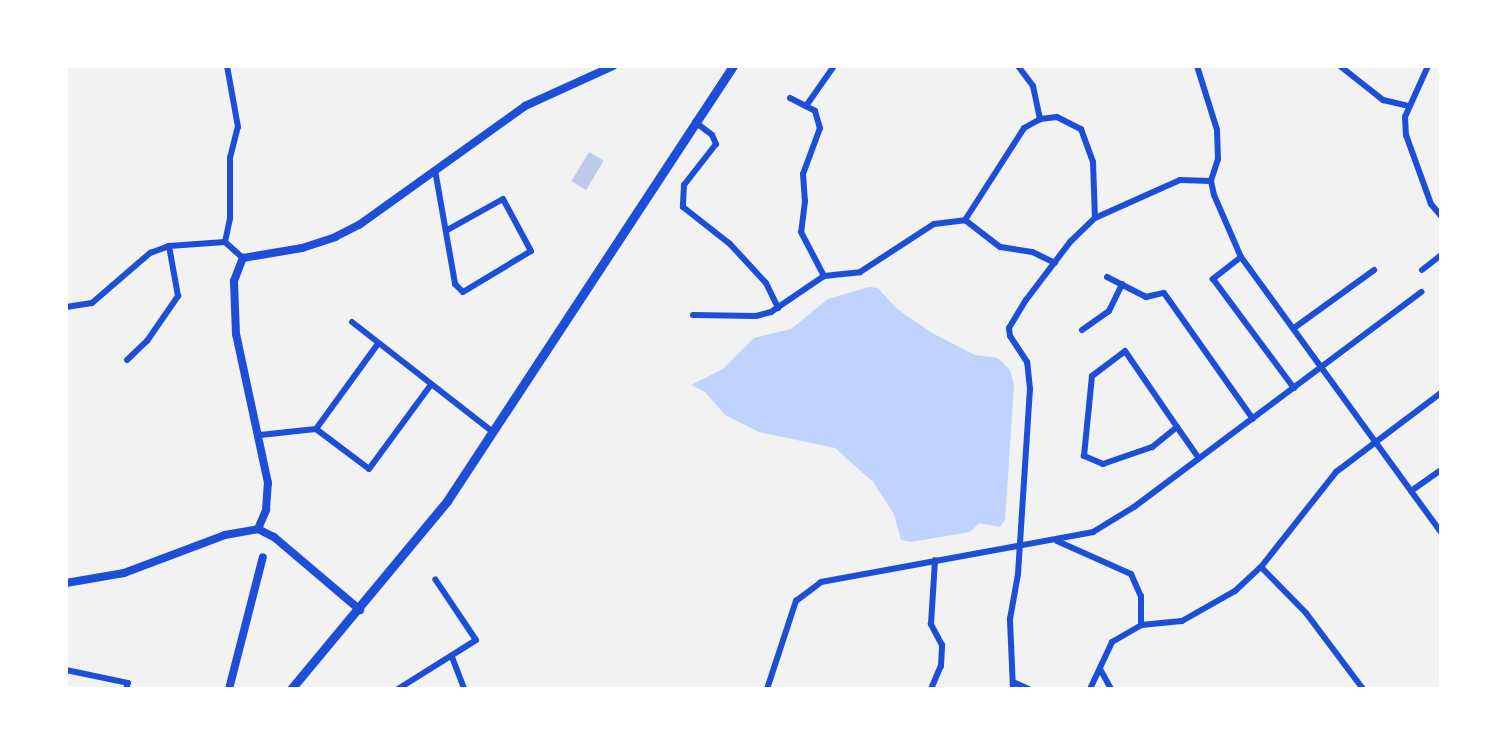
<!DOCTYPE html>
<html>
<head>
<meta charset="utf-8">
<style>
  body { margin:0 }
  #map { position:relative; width:1507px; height:755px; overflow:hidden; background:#f2f2f2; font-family:"PT Sans",sans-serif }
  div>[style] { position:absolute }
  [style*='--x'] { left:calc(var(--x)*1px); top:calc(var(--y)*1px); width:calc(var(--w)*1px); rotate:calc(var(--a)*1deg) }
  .water>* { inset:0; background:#bfd3fe }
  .building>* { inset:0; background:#bdc9ec; transform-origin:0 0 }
  .minor>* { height:6px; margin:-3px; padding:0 3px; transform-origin:3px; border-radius:3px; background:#1d4ed8 }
  .tertiary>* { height:8px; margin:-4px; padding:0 4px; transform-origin:4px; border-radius:4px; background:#1d4ed8 }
  .secondary>* { height:9px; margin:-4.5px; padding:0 4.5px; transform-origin:4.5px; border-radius:4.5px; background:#1d4ed8 }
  span { translate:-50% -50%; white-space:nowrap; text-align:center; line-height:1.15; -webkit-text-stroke:4.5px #fff; paint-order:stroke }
  .frame { position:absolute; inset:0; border:68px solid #fff; pointer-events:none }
</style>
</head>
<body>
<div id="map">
  <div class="water">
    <div style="clip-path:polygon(869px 287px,878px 288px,897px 309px,932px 333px,975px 355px,998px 358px,1010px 370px,1014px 385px,1005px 520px,1000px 527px,979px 523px,970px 532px,911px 542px,901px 540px,894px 514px,873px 482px,835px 448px,759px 432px,725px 415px,705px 392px,691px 385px,723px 369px,754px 338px,791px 329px,828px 299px)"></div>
  </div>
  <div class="building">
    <div style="left:589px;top:152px;width:17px;height:34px;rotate:31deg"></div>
  </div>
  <div class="minor">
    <div style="--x:1018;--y:66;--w:25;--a:53"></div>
    <div style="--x:1033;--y:86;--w:34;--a:78"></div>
    <div style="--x:1197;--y:66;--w:67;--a:72.6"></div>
    <div style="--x:1217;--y:130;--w:29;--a:88"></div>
    <div style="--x:1218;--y:159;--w:23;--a:108"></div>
    <div style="--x:1211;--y:181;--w:14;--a:78"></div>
    <div style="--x:1214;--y:195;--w:68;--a:66.5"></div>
    <div style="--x:1241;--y:257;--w:340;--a:54"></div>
    <div style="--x:1340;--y:66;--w:55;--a:38.3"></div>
    <div style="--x:1383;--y:100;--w:27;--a:13"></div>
    <div style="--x:1428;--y:66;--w:56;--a:114.3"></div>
    <div style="--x:1405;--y:117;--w:18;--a:87"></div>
    <div style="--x:1406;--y:135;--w:73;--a:70.1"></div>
    <div style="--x:1431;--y:204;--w:16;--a:50"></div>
    <div style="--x:790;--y:98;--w:28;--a:27"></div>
    <div style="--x:815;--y:111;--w:18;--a:74"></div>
    <div style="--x:820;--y:128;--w:49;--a:110.3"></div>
    <div style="--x:803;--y:174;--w:27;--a:86"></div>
    <div style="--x:805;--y:201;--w:31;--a:97"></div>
    <div style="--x:801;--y:232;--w:50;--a:62.4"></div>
    <div style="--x:806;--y:106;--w:49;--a:-55"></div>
    <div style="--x:695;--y:122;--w:21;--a:37"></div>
    <div style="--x:712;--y:135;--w:10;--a:66"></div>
    <div style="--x:716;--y:144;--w:52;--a:128"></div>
    <div style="--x:684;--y:185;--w:22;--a:93"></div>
    <div style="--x:683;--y:207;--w:60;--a:38.2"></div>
    <div style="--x:730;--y:244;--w:53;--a:47.3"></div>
    <div style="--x:766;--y:283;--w:28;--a:64"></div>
    <div style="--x:435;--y:170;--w:116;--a:80"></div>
    <div style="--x:455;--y:284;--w:11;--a:45"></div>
    <div style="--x:463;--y:292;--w:79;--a:-31.1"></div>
    <div style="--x:531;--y:251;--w:59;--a:-118.3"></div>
    <div style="--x:503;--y:199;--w:64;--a:151"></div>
    <div style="--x:225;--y:242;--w:25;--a:-78"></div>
    <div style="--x:230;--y:218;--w:60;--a:-90"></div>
    <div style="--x:230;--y:158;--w:32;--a:-76"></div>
    <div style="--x:238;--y:127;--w:62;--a:-100.2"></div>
    <div style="--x:1241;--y:257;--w:36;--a:142"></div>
    <div style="--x:1213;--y:279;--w:136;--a:53.4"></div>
    <div style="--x:1055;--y:263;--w:25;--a:-154"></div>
    <div style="--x:1032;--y:252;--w:32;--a:-171"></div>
    <div style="--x:1000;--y:247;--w:44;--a:-142.4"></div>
    <div style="--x:965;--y:220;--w:109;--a:-57.3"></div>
    <div style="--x:1024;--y:128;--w:18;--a:-29"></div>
    <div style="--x:1040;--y:119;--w:17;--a:-7"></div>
    <div style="--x:1057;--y:117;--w:27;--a:27"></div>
    <div style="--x:1081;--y:129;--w:35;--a:70"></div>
    <div style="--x:1093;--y:162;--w:56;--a:88"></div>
    <div style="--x:1422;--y:270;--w:24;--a:-38"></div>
    <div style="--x:1107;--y:277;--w:44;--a:27.1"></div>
    <div style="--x:1146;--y:297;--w:18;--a:-13"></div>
    <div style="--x:1164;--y:293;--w:154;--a:54.8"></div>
    <div style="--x:66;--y:307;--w:26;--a:-9"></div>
    <div style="--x:92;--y:303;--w:77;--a:-40.8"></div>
    <div style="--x:150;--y:253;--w:20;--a:-20"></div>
    <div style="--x:169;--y:246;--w:56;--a:-4.1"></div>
    <div style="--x:225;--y:242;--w:24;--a:42"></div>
    <div style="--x:693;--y:315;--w:63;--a:0.9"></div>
    <div style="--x:756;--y:316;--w:16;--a:-15"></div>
    <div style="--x:771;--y:312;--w:64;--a:-34.2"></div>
    <div style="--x:824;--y:276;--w:36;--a:-6"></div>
    <div style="--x:860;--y:272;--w:88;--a:-33"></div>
    <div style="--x:934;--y:224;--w:31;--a:-7"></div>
    <div style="--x:352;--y:322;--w:179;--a:38"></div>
    <div style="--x:1294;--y:328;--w:99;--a:-35.9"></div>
    <div style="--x:1082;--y:330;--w:33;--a:-35"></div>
    <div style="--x:1109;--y:311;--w:30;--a:-64"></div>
    <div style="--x:1125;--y:351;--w:92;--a:55.6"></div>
    <div style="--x:1177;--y:427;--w:32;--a:141"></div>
    <div style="--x:1152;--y:447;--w:52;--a:160.9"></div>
    <div style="--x:1103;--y:464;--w:21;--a:-157"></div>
    <div style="--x:1084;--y:456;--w:80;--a:-84.3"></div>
    <div style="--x:1092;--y:376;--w:41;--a:-37.1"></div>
    <div style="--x:127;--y:360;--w:28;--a:-44"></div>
    <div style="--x:147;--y:341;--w:55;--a:-55.4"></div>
    <div style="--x:178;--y:296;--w:51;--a:-100.2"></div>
    <div style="--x:1177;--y:427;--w:38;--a:55"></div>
    <div style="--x:316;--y:429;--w:104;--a:-54"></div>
    <div style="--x:260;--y:435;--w:56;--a:-6.1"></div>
    <div style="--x:316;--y:429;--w:66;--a:37"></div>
    <div style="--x:369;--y:469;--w:103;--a:-53.7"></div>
    <div style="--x:1411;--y:491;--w:37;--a:-35"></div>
    <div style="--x:1057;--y:541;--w:81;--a:24"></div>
    <div style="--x:1131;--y:574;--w:24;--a:66"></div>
    <div style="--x:1141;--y:596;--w:29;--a:90"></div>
    <div style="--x:1261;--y:567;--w:64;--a:45.6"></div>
    <div style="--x:1306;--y:613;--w:95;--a:53.1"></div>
    <div style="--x:452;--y:657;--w:34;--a:69"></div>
    <div style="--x:1100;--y:669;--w:23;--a:61"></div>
    <div style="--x:66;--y:670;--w:63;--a:11.8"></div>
    <div style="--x:128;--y:683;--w:6;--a:108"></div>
    <div style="--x:1013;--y:682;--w:17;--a:24"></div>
    <div style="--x:398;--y:689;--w:92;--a:-32.1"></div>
    <div style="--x:476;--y:640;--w:73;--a:-123.9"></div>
    <div style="--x:767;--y:689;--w:93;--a:-71.8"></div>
    <div style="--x:796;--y:601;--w:31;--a:-37"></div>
    <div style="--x:821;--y:582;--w:277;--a:-10.4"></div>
    <div style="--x:1093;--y:532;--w:48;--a:-31.4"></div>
    <div style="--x:1134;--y:507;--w:359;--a:-36.8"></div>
    <div style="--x:931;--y:689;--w:25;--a:-67"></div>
    <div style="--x:941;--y:666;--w:21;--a:-87"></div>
    <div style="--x:942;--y:645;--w:24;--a:-118"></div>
    <div style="--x:931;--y:624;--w:64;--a:-86.4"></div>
    <div style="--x:1013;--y:689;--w:70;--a:-92.5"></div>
    <div style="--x:1010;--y:619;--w:46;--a:-79.9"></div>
    <div style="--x:1018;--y:574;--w:185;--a:-86.3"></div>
    <div style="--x:1030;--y:389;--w:27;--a:-96"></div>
    <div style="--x:1027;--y:362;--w:31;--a:-123"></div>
    <div style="--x:1010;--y:336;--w:8;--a:-97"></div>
    <div style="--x:1009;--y:328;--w:33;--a:-59"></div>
    <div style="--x:1026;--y:300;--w:73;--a:-52.8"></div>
    <div style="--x:1070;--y:242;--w:35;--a:-44"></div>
    <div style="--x:1095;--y:218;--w:93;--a:-24.1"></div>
    <div style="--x:1180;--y:180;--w:31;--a:2"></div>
    <div style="--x:1090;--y:689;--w:52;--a:-64.9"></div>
    <div style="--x:1112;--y:642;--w:34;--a:-30"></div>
    <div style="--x:1141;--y:625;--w:41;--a:-5.6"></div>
    <div style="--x:1182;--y:621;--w:61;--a:-29.5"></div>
    <div style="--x:1235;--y:591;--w:35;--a:-43"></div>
    <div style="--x:1261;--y:567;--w:121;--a:-51.7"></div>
    <div style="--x:1336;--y:472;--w:131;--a:-37"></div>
  </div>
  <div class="tertiary">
    <div style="--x:258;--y:529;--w:21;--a:-67"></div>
    <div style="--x:266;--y:510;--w:27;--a:-86"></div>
    <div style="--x:268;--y:483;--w:152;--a:-102.1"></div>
    <div style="--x:236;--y:334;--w:53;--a:-92.2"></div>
    <div style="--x:234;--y:281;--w:25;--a:-69"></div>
    <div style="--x:243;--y:258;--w:60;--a:-9.6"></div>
    <div style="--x:302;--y:248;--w:35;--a:-18"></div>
    <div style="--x:335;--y:237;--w:27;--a:-27"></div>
    <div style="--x:359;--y:225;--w:204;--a:-35.6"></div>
    <div style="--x:525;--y:106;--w:97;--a:-24.4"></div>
    <div style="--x:66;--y:583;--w:59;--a:-9.8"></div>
    <div style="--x:124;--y:573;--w:108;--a:-20.6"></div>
    <div style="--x:225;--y:535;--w:34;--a:-10"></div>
    <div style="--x:258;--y:529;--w:18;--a:27"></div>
    <div style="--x:274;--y:537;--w:113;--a:40.3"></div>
    <div style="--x:229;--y:689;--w:136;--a:-75.6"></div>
  </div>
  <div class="secondary">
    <div style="--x:291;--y:689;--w:244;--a:-50.3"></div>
    <div style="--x:447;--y:501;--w:521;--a:-56.68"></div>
  </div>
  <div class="frame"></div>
</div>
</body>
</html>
